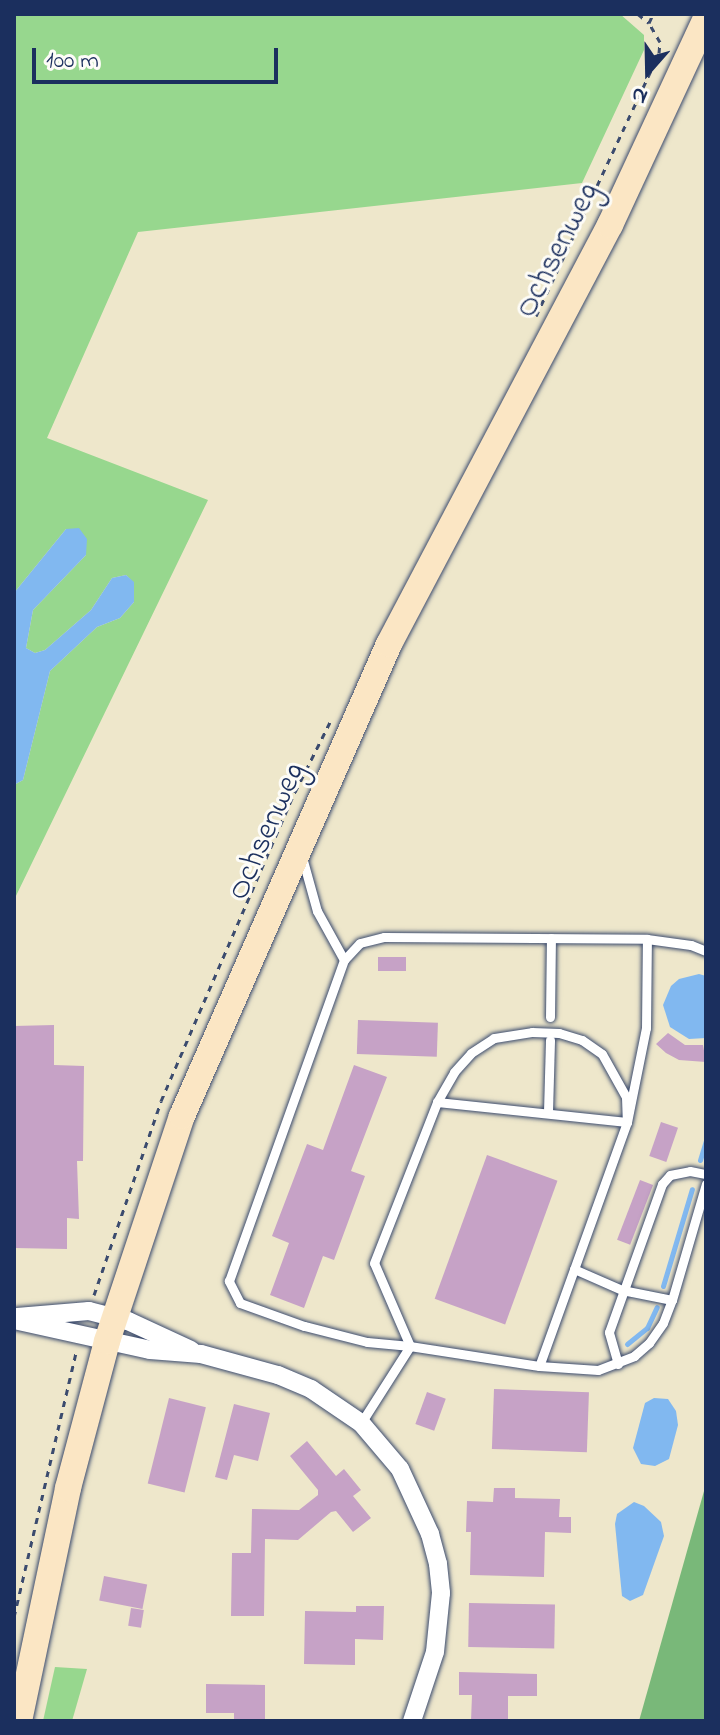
<!DOCTYPE html>
<html>
<head>
<meta charset="utf-8">
<style>
  body { margin:0 }
  #map { position:relative; width:720px; height:1735px; overflow:hidden; background:#eee7cb; font-family:"Indie Flower",sans-serif }
  div>[style] { position:absolute }
  [style*='--x'] { left:calc(var(--x)*1px); top:calc(var(--y)*1px); width:calc(var(--w)*1px); rotate:calc(var(--a)*1deg) }
  .green>* { inset:0; background:#97d78e }
  .forest>* { inset:0; background:#79b879 }
  .water>* { inset:0; background:#81b8f0 }
  .stream>* { height:5px; margin:-2.5px; padding:0 2.5px; transform-origin:2.5px; border-radius:2.5px; background:#81b8f0 }
  .building>* { inset:0; background:#c6a2c6; transform-origin:0 0 }
  .path>* { height:3px; margin-top:-1.5px; transform-origin:0; background:repeating-linear-gradient(90deg,#3b4b6e 0 6px,transparent 0 12px) }
  .roads { filter:drop-shadow(0 0 2px #3b4b6e) drop-shadow(0 0 2px #3b4b6e) }
  .service>* { height:9px; margin:-4.5px; padding:0 4.5px; transform-origin:4.5px; border-radius:4.5px; background:#fff }
  .minor>* { height:18px; margin:-9px; padding:0 9px; transform-origin:9px; border-radius:9px; background:#fff }
  .secondary>* { height:26px; margin:-13px; padding:0 13px; transform-origin:13px; border-radius:13px; background:#fbe6c4 }
  span { translate:-50% -50%; white-space:nowrap; text-align:center; line-height:1.15; -webkit-text-stroke:6px #fdfcf7; paint-order:stroke }
  .street-label { font-size:32px; color:#1b2f5e }
  .frame { position:absolute; inset:0; border:16px solid #1b2f5e; pointer-events:none }
  .north { position:absolute; left:608px; top:32px; width:80px; height:80px; -webkit-text-stroke:6px #fdfcf7; paint-order:stroke; rotate:200deg; font-size:22px; font-weight:700; line-height:32px; text-align:center; color:#1b2f5e }
  .north::after { content:''; display:block; margin:auto; width:28px; height:36px; background:#1b2f5e; clip-path:polygon(50% 0,100% 100%,50% 72%,0 100%) }
  .scale { position:absolute; left:32px; top:48px; width:246px; height:36px; box-sizing:border-box; border:4px solid #1b2f5e; border-top:0; padding-left:10px; font-size:24px; line-height:28px; white-space:nowrap; color:#1b2f5e; -webkit-text-stroke:6px #fdfcf7; paint-order:stroke }
</style>
</head>
<body>
<div id="map">
  <div class="green">
    <div style="clip-path:polygon(14px 14px,620px 14px,644px 35px,644px 50px,582px 183px,138px 232px,47px 438px,208px 500px,14px 900px,14px 785px,23px 780px,50px 671px,97px 627px,120px 618px,134px 602px,133px 582px,126px 575px,112px 578px,91px 610px,45px 650px,35px 653px,26px 648px,33px 610px,86px 555px,66px 529px,14px 593px)"></div>
    <div style="clip-path:polygon(55px 1667px,87px 1669px,72px 1721px,43px 1721px)"></div>
  </div>
  <div class="forest">
    <div style="clip-path:polygon(706px 1484px,706px 1721px,639px 1721px)"></div>
  </div>
  <div class="water">
    <div style="clip-path:polygon(79px 528px,87px 539px,86px 555px,33px 610px,26px 648px,35px 653px,45px 650px,91px 610px,112px 578px,126px 575px,134px 582px,134px 602px,120px 618px,97px 627px,50px 671px,23px 780px,14px 785px,14px 593px,66px 529px)"></div>
    <div style="clip-path:polygon(699px 974px,706px 976px,706px 1038px,689px 1039px,670px 1027px,663px 1005px,671px 986px,679px 979px)"></div>
    <div style="clip-path:polygon(654px 1398px,668px 1399px,676px 1411px,678px 1425px,669px 1459px,655px 1466px,641px 1464px,633px 1448px,645px 1403px)"></div>
    <div style="clip-path:polygon(634px 1502px,644px 1506px,661px 1522px,664px 1536px,643px 1595px,630px 1601px,622px 1596px,615px 1524px,617px 1514px)"></div>
  </div>
  <div class="stream">
    <div style="--x:700;--y:1160;--w:21;--a:-73"></div>
    <div style="--x:663;--y:1286;--w:101;--a:-73.4"></div>
    <div style="--x:627;--y:1344;--w:26;--a:-39"></div>
    <div style="--x:647;--y:1328;--w:23;--a:-65"></div>
  </div>
  <div class="building">
    <div style="left:378px;top:957px;width:28px;height:14px"></div>
    <div style="left:358px;top:1020px;width:80px;height:34px;rotate:2deg"></div>
    <div style="clip-path:polygon(54px 1025px,54px 1065px,84px 1066px,83px 1161px,77px 1161px,79px 1219px,67px 1218px,67px 1249px,14px 1248px,14px 1026px)"></div>
    <div style="clip-path:polygon(668px 1033px,685px 1045px,703px 1045px,706px 1062px,679px 1060px,666px 1053px,656px 1044px)"></div>
    <div style="clip-path:polygon(354px 1065px,387px 1077px,351px 1171px,365px 1176px,334px 1260px,323px 1256px,304px 1308px,270px 1295px,289px 1243px,272px 1236px,307px 1144px,323px 1150px)"></div>
    <div style="left:661px;top:1122px;width:18px;height:36px;rotate:19deg"></div>
    <div style="left:487px;top:1155px;width:75px;height:153px;rotate:20deg"></div>
    <div style="left:640px;top:1180px;width:14px;height:64px;rotate:21deg"></div>
    <div style="left:494px;top:1389px;width:95px;height:60px;rotate:2deg"></div>
    <div style="left:427px;top:1392px;width:20px;height:34px;rotate:20deg"></div>
    <div style="left:169px;top:1398px;width:38px;height:88px;rotate:14deg"></div>
    <div style="clip-path:polygon(234px 1404px,270px 1413px,258px 1461px,234px 1455px,227px 1480px,215px 1477px)"></div>
    <div style="clip-path:polygon(307px 1441px,336px 1476px,344px 1469px,361px 1490px,353px 1496px,371px 1518px,353px 1532px,336px 1511px,331px 1512px,298px 1540px,265px 1539px,264px 1616px,231px 1616px,232px 1553px,251px 1553px,252px 1509px,299px 1510px,318px 1495px,318px 1490px,290px 1456px)"></div>
    <div style="clip-path:polygon(494px 1488px,515px 1488px,515px 1498px,560px 1499px,559px 1517px,571px 1517px,571px 1533px,545px 1532px,544px 1577px,470px 1575px,471px 1532px,466px 1532px,467px 1501px,493px 1502px)"></div>
    <div style="left:104px;top:1576px;width:44px;height:25px;rotate:11deg"></div>
    <div style="left:469px;top:1603px;width:86px;height:44px;rotate:1deg"></div>
    <div style="clip-path:polygon(356px 1606px,384px 1606px,383px 1640px,355px 1639px,355px 1665px,304px 1664px,305px 1611px,356px 1612px)"></div>
    <div style="left:131px;top:1608px;width:13px;height:18px;rotate:9deg"></div>
    <div style="clip-path:polygon(459px 1672px,537px 1674px,537px 1696px,508px 1696px,508px 1721px,471px 1721px,472px 1695px,459px 1695px)"></div>
    <div style="clip-path:polygon(206px 1684px,265px 1685px,265px 1721px,234px 1721px,234px 1713px,206px 1713px)"></div>
  </div>
  <div class="path">
    <div style="--x:638;--y:14;--w:14;--a:39"></div>
    <div style="--x:536;--y:316;--w:290;--a:-64.9"></div>
    <div style="--x:659;--y:53;--w:11;--a:-85"></div>
    <div style="--x:660;--y:42;--w:22;--a:-120"></div>
    <div style="--x:649;--y:23;--w:10;--a:-66"></div>
    <div style="--x:94;--y:1295;--w:205;--a:-70.9"></div>
    <div style="--x:161;--y:1101;--w:337;--a:-66.6"></div>
    <div style="--x:295;--y:792;--w:78;--a:-63.4"></div>
    <div style="--x:14;--y:1617;--w:272;--a:-76.8"></div>
  </div>
  <div class="roads">
    <div class="service">
      <div style="--x:302;--y:857;--w:56;--a:74.5"></div>
      <div style="--x:317;--y:911;--w:56;--a:61.1"></div>
      <div style="--x:550;--y:1017;--w:79;--a:-89.3"></div>
      <div style="--x:532;--y:1032;--w:27;--a:2"></div>
      <div style="--x:559;--y:1033;--w:24;--a:17"></div>
      <div style="--x:582;--y:1040;--w:24;--a:35"></div>
      <div style="--x:602;--y:1054;--w:49;--a:60.8"></div>
      <div style="--x:626;--y:1097;--w:25;--a:88"></div>
      <div style="--x:627;--y:1122;--w:259;--a:109.8"></div>
      <div style="--x:539;--y:1366;--w:131;--a:-171.2"></div>
      <div style="--x:410;--y:1346;--w:90;--a:-113.4"></div>
      <div style="--x:374;--y:1263;--w:173;--a:-68.6"></div>
      <div style="--x:437;--y:1102;--w:34;--a:-60"></div>
      <div style="--x:454;--y:1072;--w:25;--a:-48"></div>
      <div style="--x:471;--y:1053;--w:27;--a:-33"></div>
      <div style="--x:494;--y:1038;--w:38;--a:-9"></div>
      <div style="--x:437;--y:1102;--w:191;--a:6"></div>
      <div style="--x:627;--y:1122;--w:96;--a:-78.6"></div>
      <div style="--x:646;--y:1028;--w:89;--a:-89.4"></div>
      <div style="--x:548;--y:1112;--w:72;--a:-88.4"></div>
      <div style="--x:574;--y:1269;--w:52;--a:23.6"></div>
      <div style="--x:622;--y:1290;--w:51;--a:11.3"></div>
      <div style="--x:618;--y:1364;--w:33;--a:-106"></div>
      <div style="--x:609;--y:1332;--w:157;--a:-70.3"></div>
      <div style="--x:662;--y:1184;--w:12;--a:-48"></div>
      <div style="--x:670;--y:1175;--w:20;--a:-11"></div>
      <div style="--x:690;--y:1171;--w:16;--a:11"></div>
      <div style="--x:539;--y:1366;--w:59;--a:3.9"></div>
      <div style="--x:598;--y:1370;--w:39;--a:-21"></div>
      <div style="--x:634;--y:1356;--w:20;--a:-41"></div>
      <div style="--x:649;--y:1343;--w:24;--a:-55"></div>
      <div style="--x:663;--y:1323;--w:25;--a:-69"></div>
      <div style="--x:672;--y:1300;--w:121;--a:-73.7"></div>
      <div style="--x:361;--y:1423;--w:91;--a:-57.5"></div>
      <div style="--x:410;--y:1346;--w:43;--a:-174.7"></div>
      <div style="--x:367;--y:1342;--w:65;--a:-165.7"></div>
      <div style="--x:304;--y:1326;--w:68;--a:-160.2"></div>
      <div style="--x:240;--y:1303;--w:25;--a:-117"></div>
      <div style="--x:229;--y:1281;--w:341;--a:-70.3"></div>
      <div style="--x:344;--y:960;--w:23;--a:-47"></div>
      <div style="--x:360;--y:943;--w:25;--a:-14"></div>
      <div style="--x:384;--y:937;--w:263;--a:0.4"></div>
      <div style="--x:647;--y:939;--w:44;--a:7.8"></div>
      <div style="--x:691;--y:945;--w:16;--a:22"></div>
    </div>
    <div class="minor">
      <div style="--x:17;--y:1317;--w:72;--a:-4.8"></div>
      <div style="--x:89;--y:1311;--w:40;--a:14.4"></div>
      <div style="--x:128;--y:1321;--w:69;--a:24.7"></div>
      <div style="--x:14;--y:1320;--w:139;--a:12.4"></div>
      <div style="--x:150;--y:1350;--w:51;--a:4.5"></div>
      <div style="--x:201;--y:1354;--w:80;--a:15.3"></div>
      <div style="--x:278;--y:1375;--w:36;--a:23"></div>
      <div style="--x:311;--y:1389;--w:60;--a:34.2"></div>
      <div style="--x:361;--y:1423;--w:60;--a:49.7"></div>
      <div style="--x:400;--y:1469;--w:72;--a:65.2"></div>
      <div style="--x:430;--y:1534;--w:31;--a:75"></div>
      <div style="--x:438;--y:1564;--w:29;--a:84"></div>
      <div style="--x:441;--y:1593;--w:59;--a:95.8"></div>
      <div style="--x:435;--y:1652;--w:73;--a:108.4"></div>
    </div>
    <div class="secondary">
      <div style="--x:19;--y:1721;--w:238;--a:-78.1"></div>
      <div style="--x:68;--y:1488;--w:152;--a:-75.1"></div>
      <div style="--x:107;--y:1341;--w:237;--a:-71.6"></div>
      <div style="--x:182;--y:1116;--w:515;--a:-66.32"></div>
      <div style="--x:389;--y:644;--w:474;--a:-62.2"></div>
      <div style="--x:610;--y:225;--w:228;--a:-65.1"></div>
    </div>
  </div>
  <div class="street-label">
    <span style="left:559px;top:251px;rotate:-63deg">Ochsenweg</span>
    <span style="left:268px;top:832px;rotate:-66deg">Ochsenweg</span>
  </div>
  <div class="frame"></div>
  <div class="north">N</div>
  <div class="scale">100 m</div>
</div>
</body>
</html>
